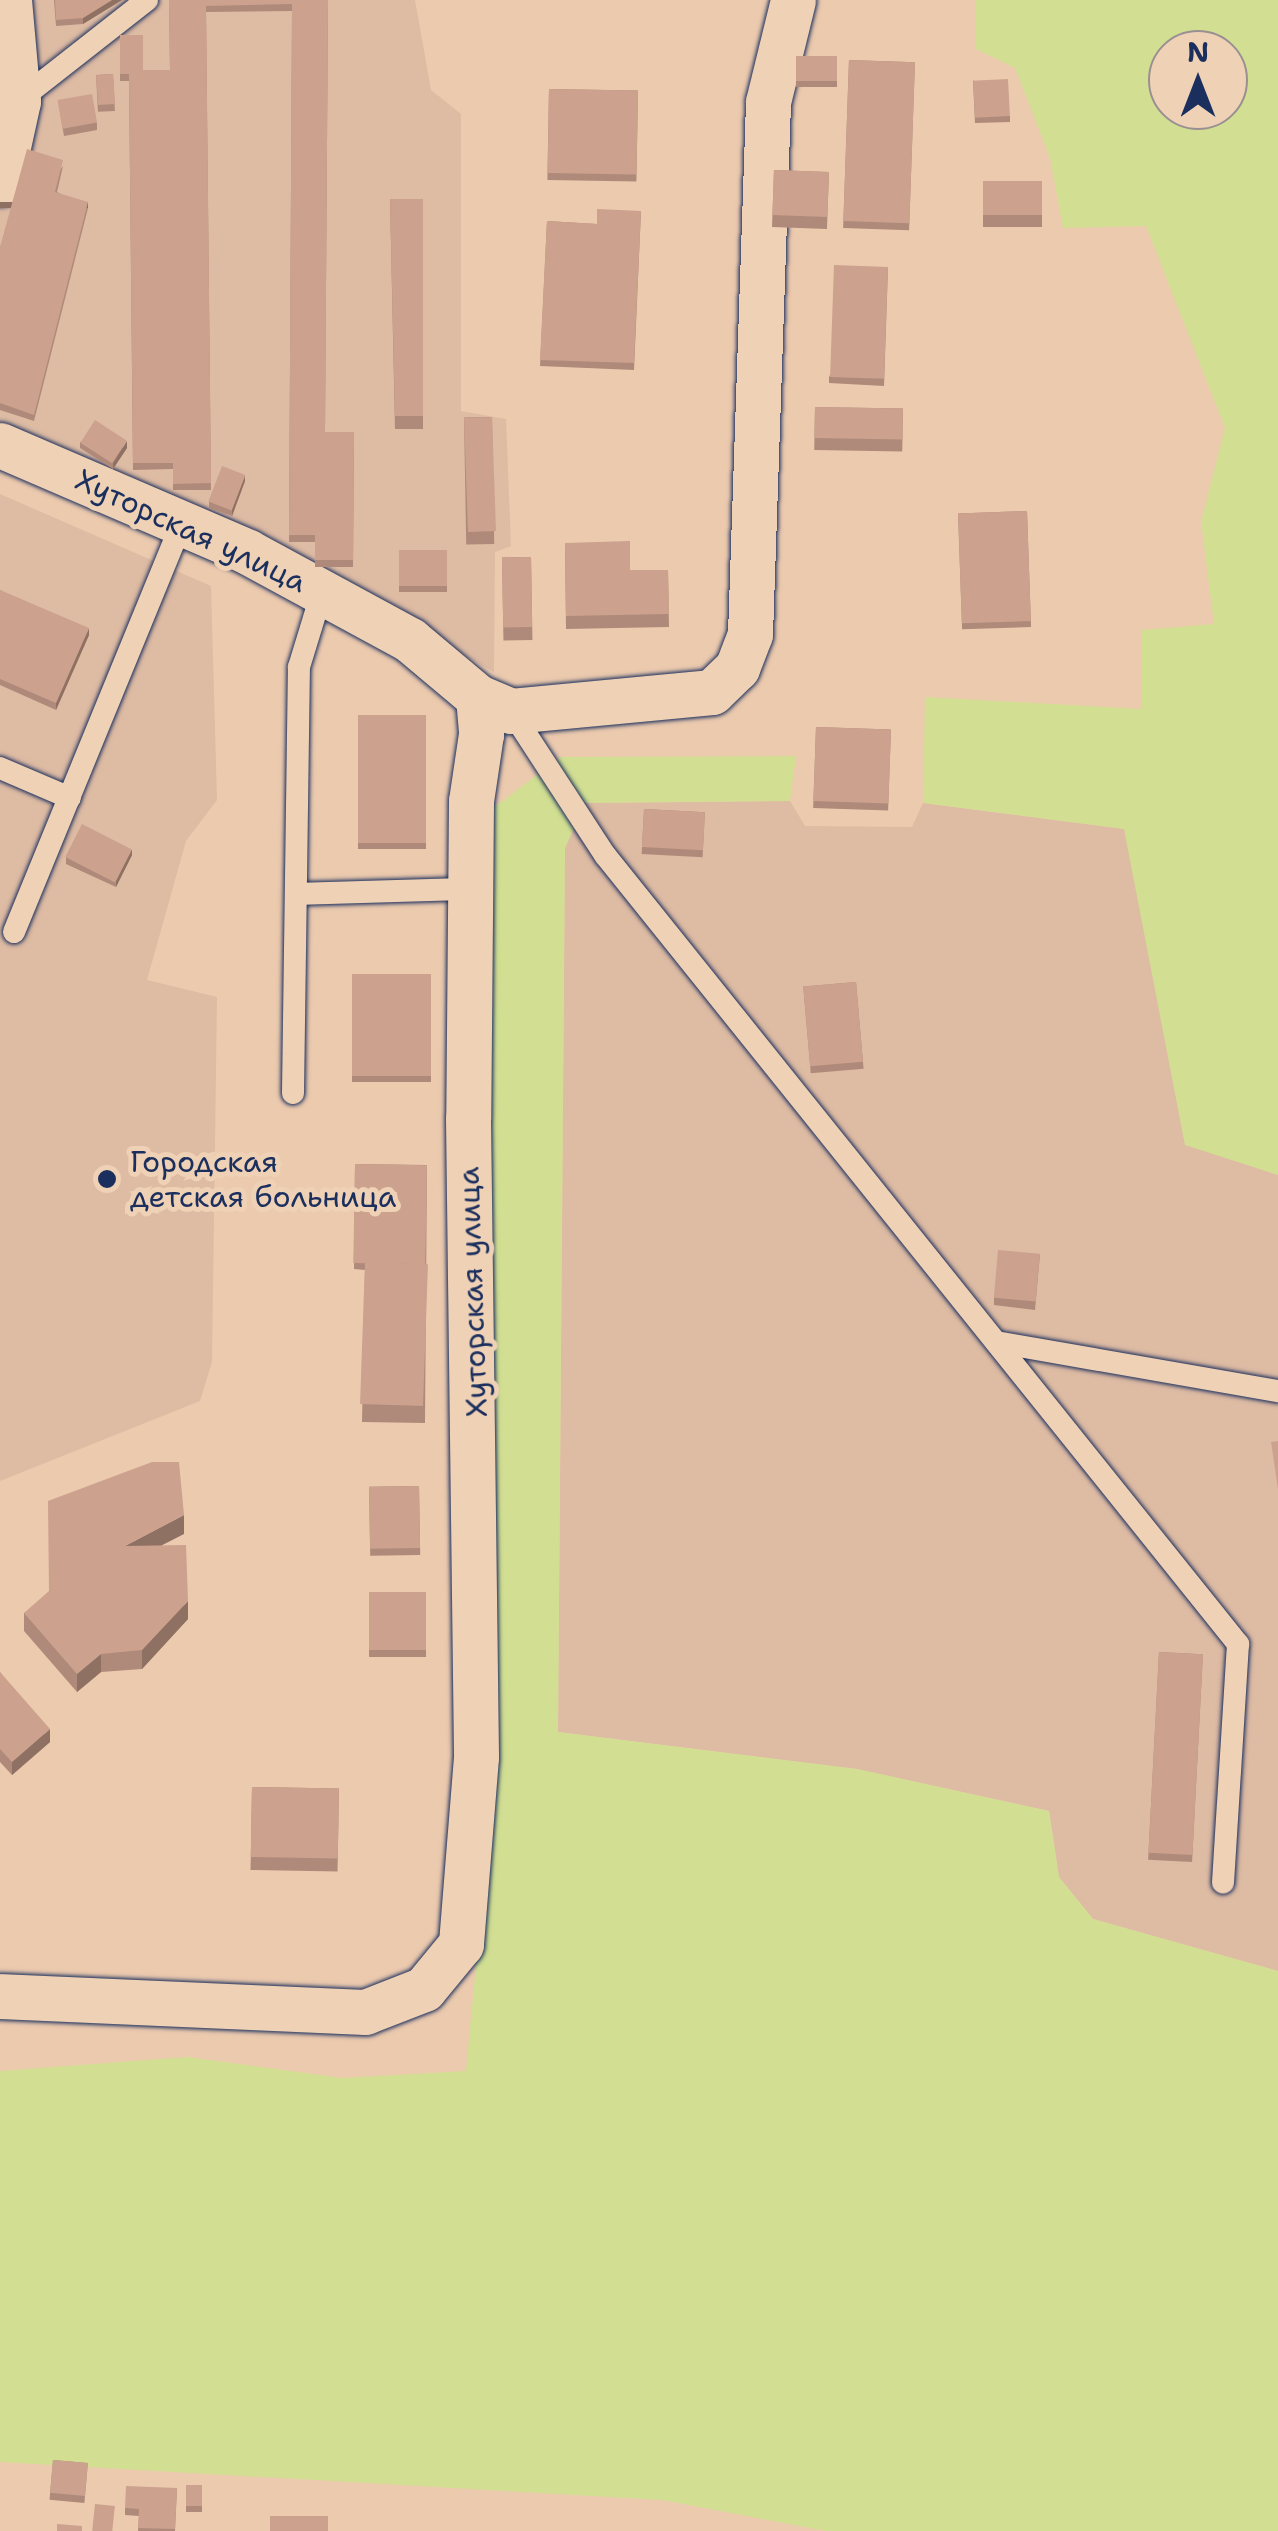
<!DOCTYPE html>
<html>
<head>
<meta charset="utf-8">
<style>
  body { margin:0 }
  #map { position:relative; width:1278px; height:2531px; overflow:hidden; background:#eccaae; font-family:"Shantell Sans",sans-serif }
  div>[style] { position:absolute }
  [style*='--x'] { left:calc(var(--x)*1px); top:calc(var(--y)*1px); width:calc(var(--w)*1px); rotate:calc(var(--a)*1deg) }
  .built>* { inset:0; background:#debba3 }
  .green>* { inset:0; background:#d2df92 }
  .roads { filter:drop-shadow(0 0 2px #1b2f5e) drop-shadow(0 0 2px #1b2f5e) }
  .lane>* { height:22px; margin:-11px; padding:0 11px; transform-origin:11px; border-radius:11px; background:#efd1b5 }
  .street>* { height:45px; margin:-22.5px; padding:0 22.5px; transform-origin:22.5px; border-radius:22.5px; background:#efd1b5 }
  .wall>* { inset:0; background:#af8a7a; transform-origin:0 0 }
  .shaded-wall>* { inset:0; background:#8f7163; transform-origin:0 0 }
  .building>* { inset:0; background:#cca18e; transform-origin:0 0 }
  .dots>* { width:28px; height:28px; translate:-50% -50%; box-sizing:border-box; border:5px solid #efd1b5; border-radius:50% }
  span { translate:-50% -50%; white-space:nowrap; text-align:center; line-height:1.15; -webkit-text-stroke:10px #efd1b5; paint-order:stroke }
  .street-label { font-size:30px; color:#1b2f5e }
  .poi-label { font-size:30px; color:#1b2f5e }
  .left { translate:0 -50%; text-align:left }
  .north { position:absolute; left:1148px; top:30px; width:100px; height:100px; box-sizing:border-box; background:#efd1b5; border:2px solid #9a9092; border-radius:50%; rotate:0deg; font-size:28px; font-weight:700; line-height:40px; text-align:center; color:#1b2f5e }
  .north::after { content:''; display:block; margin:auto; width:35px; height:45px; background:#1b2f5e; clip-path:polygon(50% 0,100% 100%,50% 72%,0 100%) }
</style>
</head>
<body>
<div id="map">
  <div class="built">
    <div style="clip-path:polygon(0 0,415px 0,431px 90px,461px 114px,461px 411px,506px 419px,511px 546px,495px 552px,494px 672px,372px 603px,0 433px)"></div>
    <div style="clip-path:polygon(0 494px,211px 586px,217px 800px,186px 841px,147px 980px,217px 997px,212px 1362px,200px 1401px,0 1481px)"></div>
    <div style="clip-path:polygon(790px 801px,805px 826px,912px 827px,923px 803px,1125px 829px,1185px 1144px,1278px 1175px,1278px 1971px,1093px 1919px,1059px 1877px,1049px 1811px,857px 1769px,558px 1732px,565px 848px,585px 803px)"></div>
  </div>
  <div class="green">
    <div style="clip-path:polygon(evenodd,976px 0,1278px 0,1278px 1175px,1185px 1145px,1124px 829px,923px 803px,925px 697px,1142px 709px,1142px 630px,1214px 624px,1201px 522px,1225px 428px,1146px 226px,1063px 228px,1050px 158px,1015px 68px,976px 49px,976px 0,1168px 50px,1228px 50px,1228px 110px,1168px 110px,1168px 50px)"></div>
    <div style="clip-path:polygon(796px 756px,790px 801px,585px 803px,565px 848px,558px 1732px,857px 1769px,1049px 1811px,1059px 1877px,1093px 1919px,1278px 1971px,1278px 2531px,826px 2531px,662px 2500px,0 2462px,0 2071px,187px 2057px,342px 2078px,466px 2071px,492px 1793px,485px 814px,561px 757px)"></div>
  </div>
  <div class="roads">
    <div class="lane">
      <div style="--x:18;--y:101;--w:164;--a:-38.1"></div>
      <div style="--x:511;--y:711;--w:172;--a:56.9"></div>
      <div style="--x:605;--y:855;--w:1012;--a:51.26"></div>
      <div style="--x:1238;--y:1644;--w:239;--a:93.6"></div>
      <div style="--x:0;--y:768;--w:76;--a:23.2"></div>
      <div style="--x:297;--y:894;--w:173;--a:-1.7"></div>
      <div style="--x:14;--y:932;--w:441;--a:-67.7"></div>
      <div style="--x:293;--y:1093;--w:426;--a:-89.2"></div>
      <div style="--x:299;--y:667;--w:78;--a:-73"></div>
      <div style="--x:996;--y:1342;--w:286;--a:9.9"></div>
    </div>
    <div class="street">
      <div style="--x:0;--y:183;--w:84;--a:-77.6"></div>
      <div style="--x:18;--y:101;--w:101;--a:-95.1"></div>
      <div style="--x:0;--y:445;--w:270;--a:23.3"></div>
      <div style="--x:248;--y:552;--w:184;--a:28.5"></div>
      <div style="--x:410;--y:640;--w:89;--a:40"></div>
      <div style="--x:478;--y:697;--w:37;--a:85"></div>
      <div style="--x:481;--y:734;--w:68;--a:98.5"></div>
      <div style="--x:471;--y:801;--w:317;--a:90.5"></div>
      <div style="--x:468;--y:1118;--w:639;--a:89.28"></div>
      <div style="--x:476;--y:1757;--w:188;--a:94.6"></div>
      <div style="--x:461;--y:1944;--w:58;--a:129.4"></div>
      <div style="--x:424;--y:1989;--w:63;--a:158.7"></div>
      <div style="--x:365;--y:2012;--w:365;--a:-177.5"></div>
      <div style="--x:478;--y:697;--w:36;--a:23"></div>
      <div style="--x:511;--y:711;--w:202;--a:-5.4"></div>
      <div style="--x:712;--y:692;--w:35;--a:-44"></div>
      <div style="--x:737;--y:668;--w:36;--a:-69"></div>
      <div style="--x:750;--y:634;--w:532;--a:-88.06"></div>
      <div style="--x:768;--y:102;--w:105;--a:-76.2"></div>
    </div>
  </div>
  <div class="wall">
    <div style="clip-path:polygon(54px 0,122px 0,83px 24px,56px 26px)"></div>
    <div style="clip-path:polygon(169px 0,328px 0,325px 432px,354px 432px,353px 567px,315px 567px,315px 542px,289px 542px,292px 11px,206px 12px,211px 490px,173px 490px,173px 469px,133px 470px,129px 81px,120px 81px,120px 35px,143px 70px,170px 70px)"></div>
    <div style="left:796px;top:56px;width:41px;height:31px"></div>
    <div style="left:849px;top:60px;width:66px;height:168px;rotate:2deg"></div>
    <div style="left:113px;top:74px;width:37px;height:17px;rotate:87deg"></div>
    <div style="clip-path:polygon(973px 80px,1010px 116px,1010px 122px,975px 123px)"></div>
    <div style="left:549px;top:89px;width:89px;height:91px;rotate:1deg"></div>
    <div style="clip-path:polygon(58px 100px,97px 123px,97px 130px,64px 136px)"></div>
    <div style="clip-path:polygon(63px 166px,57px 192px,88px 208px,34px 421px,0 410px,0 247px)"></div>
    <div style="left:774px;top:170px;width:55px;height:57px;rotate:2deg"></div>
    <div style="left:983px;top:181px;width:59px;height:46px"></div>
    <div style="clip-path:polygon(390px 199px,423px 199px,423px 429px,395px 429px)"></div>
    <div style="clip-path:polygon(641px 211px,634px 370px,540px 366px,547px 221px,597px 224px)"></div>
    <div style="clip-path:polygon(888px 267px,884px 386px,829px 383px,829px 377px)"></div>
    <div style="left:815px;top:407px;width:88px;height:43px;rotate:1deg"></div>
    <div style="left:492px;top:417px;width:127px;height:28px;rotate:89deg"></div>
    <div style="clip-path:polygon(80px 442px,127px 448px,113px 469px,80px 448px)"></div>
    <div style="clip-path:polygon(245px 481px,232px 516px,209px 508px,209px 502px)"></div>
    <div style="left:1027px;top:511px;width:116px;height:69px;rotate:88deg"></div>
    <div style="clip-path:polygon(565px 543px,630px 570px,668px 570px,669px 627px,566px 629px)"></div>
    <div style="left:399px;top:550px;width:48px;height:42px"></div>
    <div style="left:531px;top:557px;width:83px;height:29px;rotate:89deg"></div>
    <div style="clip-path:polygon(0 590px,89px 635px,56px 710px,0 685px)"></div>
    <div style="left:358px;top:715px;width:68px;height:134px"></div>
    <div style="left:816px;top:727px;width:75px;height:81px;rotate:2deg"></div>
    <div style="left:644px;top:809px;width:61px;height:45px;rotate:3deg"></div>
    <div style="clip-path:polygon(132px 855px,116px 887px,66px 864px,66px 857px)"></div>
    <div style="left:352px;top:974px;width:79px;height:108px"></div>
    <div style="left:856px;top:982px;width:87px;height:53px;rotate:85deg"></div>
    <div style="clip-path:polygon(355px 1164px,427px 1165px,425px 1423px,362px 1422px,365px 1270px,354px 1269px)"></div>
    <div style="clip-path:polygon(1040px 1254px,1035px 1310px,994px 1305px,994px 1298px)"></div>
    <div style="left:419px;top:1486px;width:69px;height:50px;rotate:89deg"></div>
    <div style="clip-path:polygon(184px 1534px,162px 1545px,188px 1619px,142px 1669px,101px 1672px,77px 1692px,24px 1631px,24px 1613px)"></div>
    <div style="left:426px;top:1592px;width:65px;height:57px;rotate:90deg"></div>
    <div style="left:1159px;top:1652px;width:44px;height:208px;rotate:3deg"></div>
    <div style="clip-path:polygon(0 1672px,50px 1742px,12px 1775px,0 1762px)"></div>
    <div style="left:252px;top:1787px;width:87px;height:83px;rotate:1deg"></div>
    <div style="left:53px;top:2460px;width:35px;height:40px;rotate:5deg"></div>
    <div style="left:186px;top:2485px;width:16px;height:27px"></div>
    <div style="clip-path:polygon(177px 2488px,175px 2531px,138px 2531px,139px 2516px,125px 2515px,125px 2508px)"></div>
  </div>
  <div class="shaded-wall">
    <div style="clip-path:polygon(112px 0,122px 0,83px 24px,83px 18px)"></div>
    <div style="left:88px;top:202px;width:6px;height:220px;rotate:90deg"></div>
    <div style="clip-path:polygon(127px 441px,127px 448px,113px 469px,113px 463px)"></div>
    <div style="clip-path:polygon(245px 475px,245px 481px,232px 516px,232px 509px)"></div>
    <div style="clip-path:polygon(89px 628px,89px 635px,56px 710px,56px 703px)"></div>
    <div style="clip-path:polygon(132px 849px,132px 855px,116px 887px,116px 881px)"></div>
    <div style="clip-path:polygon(184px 1515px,184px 1534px,125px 1564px,125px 1546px)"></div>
    <div style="clip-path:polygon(188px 1601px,188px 1619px,142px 1669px,142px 1650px)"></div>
    <div style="clip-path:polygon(101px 1654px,101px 1672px,77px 1692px,77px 1674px)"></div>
    <div style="clip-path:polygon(50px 1729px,50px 1742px,12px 1775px,12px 1762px)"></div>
  </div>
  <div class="building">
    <div style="clip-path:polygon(55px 0,112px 0,83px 18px,56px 20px)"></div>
    <div style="clip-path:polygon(169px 0,328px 0,325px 432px,354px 432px,353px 560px,315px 560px,315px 535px,289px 535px,292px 4px,206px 6px,211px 483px,173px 484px,173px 463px,133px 463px,129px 74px,120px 74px,120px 35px,143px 35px,143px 70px,170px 70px)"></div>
    <div style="left:796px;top:56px;width:41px;height:25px"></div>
    <div style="left:849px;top:60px;width:66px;height:161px;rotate:2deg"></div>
    <div style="left:113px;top:74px;width:30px;height:17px;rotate:86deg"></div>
    <div style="left:1008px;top:79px;width:37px;height:35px;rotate:87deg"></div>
    <div style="left:549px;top:89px;width:89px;height:84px;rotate:1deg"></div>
    <div style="left:92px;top:94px;width:29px;height:35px;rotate:80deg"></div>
    <div style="clip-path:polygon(27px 149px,63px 160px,55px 192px,88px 202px,34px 415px,0 403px,0 247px)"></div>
    <div style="left:774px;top:170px;width:55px;height:45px;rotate:2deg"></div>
    <div style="left:983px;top:181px;width:59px;height:34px"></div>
    <div style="clip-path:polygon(390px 199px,423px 199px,423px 416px,395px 416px)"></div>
    <div style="clip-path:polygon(597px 209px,641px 211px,634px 363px,540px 360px,547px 221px,597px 224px)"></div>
    <div style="left:834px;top:265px;width:54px;height:112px;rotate:2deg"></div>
    <div style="left:815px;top:407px;width:88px;height:31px;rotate:1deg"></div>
    <div style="left:492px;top:417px;width:114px;height:28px;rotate:88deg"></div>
    <div style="left:95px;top:420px;width:38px;height:27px;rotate:33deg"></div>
    <div style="left:222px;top:466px;width:25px;height:38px;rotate:21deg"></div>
    <div style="left:1027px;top:511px;width:110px;height:69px;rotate:88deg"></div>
    <div style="clip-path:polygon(630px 541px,630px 570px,668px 570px,669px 614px,566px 616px,565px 543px)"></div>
    <div style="left:399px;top:550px;width:48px;height:36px"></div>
    <div style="left:531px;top:557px;width:70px;height:29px;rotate:89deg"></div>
    <div style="clip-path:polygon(0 590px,89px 628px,56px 703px,0 679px)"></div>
    <div style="left:358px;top:715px;width:68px;height:128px"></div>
    <div style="left:816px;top:727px;width:75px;height:74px;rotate:2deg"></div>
    <div style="left:644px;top:809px;width:61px;height:38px;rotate:3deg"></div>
    <div style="left:82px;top:824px;width:56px;height:37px;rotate:27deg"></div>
    <div style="left:352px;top:974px;width:79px;height:102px"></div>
    <div style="left:856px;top:982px;width:80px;height:53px;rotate:85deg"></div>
    <div style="left:355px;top:1164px;width:72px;height:99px;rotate:1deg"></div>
    <div style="left:998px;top:1250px;width:42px;height:48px;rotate:5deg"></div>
    <div style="left:365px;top:1262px;width:63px;height:142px;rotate:2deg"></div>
    <div style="clip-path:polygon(1278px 1441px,1278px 1489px,1271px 1442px)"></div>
    <div style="clip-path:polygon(152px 1462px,179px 1462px,184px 1515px,125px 1546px,186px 1545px,188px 1601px,142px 1650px,101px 1654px,77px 1674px,24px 1613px,49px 1591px,48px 1501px)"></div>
    <div style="left:419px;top:1486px;width:62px;height:50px;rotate:89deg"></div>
    <div style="left:426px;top:1592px;width:58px;height:57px;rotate:90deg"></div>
    <div style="left:1159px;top:1652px;width:44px;height:201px;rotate:3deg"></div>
    <div style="clip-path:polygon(0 1672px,50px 1729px,12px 1762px,0 1749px)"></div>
    <div style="left:252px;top:1787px;width:87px;height:70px;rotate:1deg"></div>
    <div style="left:53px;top:2460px;width:35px;height:33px;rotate:5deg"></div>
    <div style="left:186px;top:2485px;width:16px;height:21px"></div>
    <div style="clip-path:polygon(126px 2486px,177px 2488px,175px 2529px,138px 2528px,139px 2509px,125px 2508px)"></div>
    <div style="left:95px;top:2504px;width:20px;height:27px;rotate:6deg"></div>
    <div style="left:270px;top:2516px;width:58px;height:15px"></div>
    <div style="clip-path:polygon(57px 2524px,82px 2526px,82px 2531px,57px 2531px)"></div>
  </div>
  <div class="dots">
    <div style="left:107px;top:1179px;background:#1b2f5e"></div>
  </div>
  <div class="street-label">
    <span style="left:191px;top:531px;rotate:25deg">Хуторская улица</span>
    <span style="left:473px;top:1292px;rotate:-92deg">Хуторская улица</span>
  </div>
  <div class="poi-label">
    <span class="left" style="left:130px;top:1179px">Городская<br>детская больница</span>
  </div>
  <div class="north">N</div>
</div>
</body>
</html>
